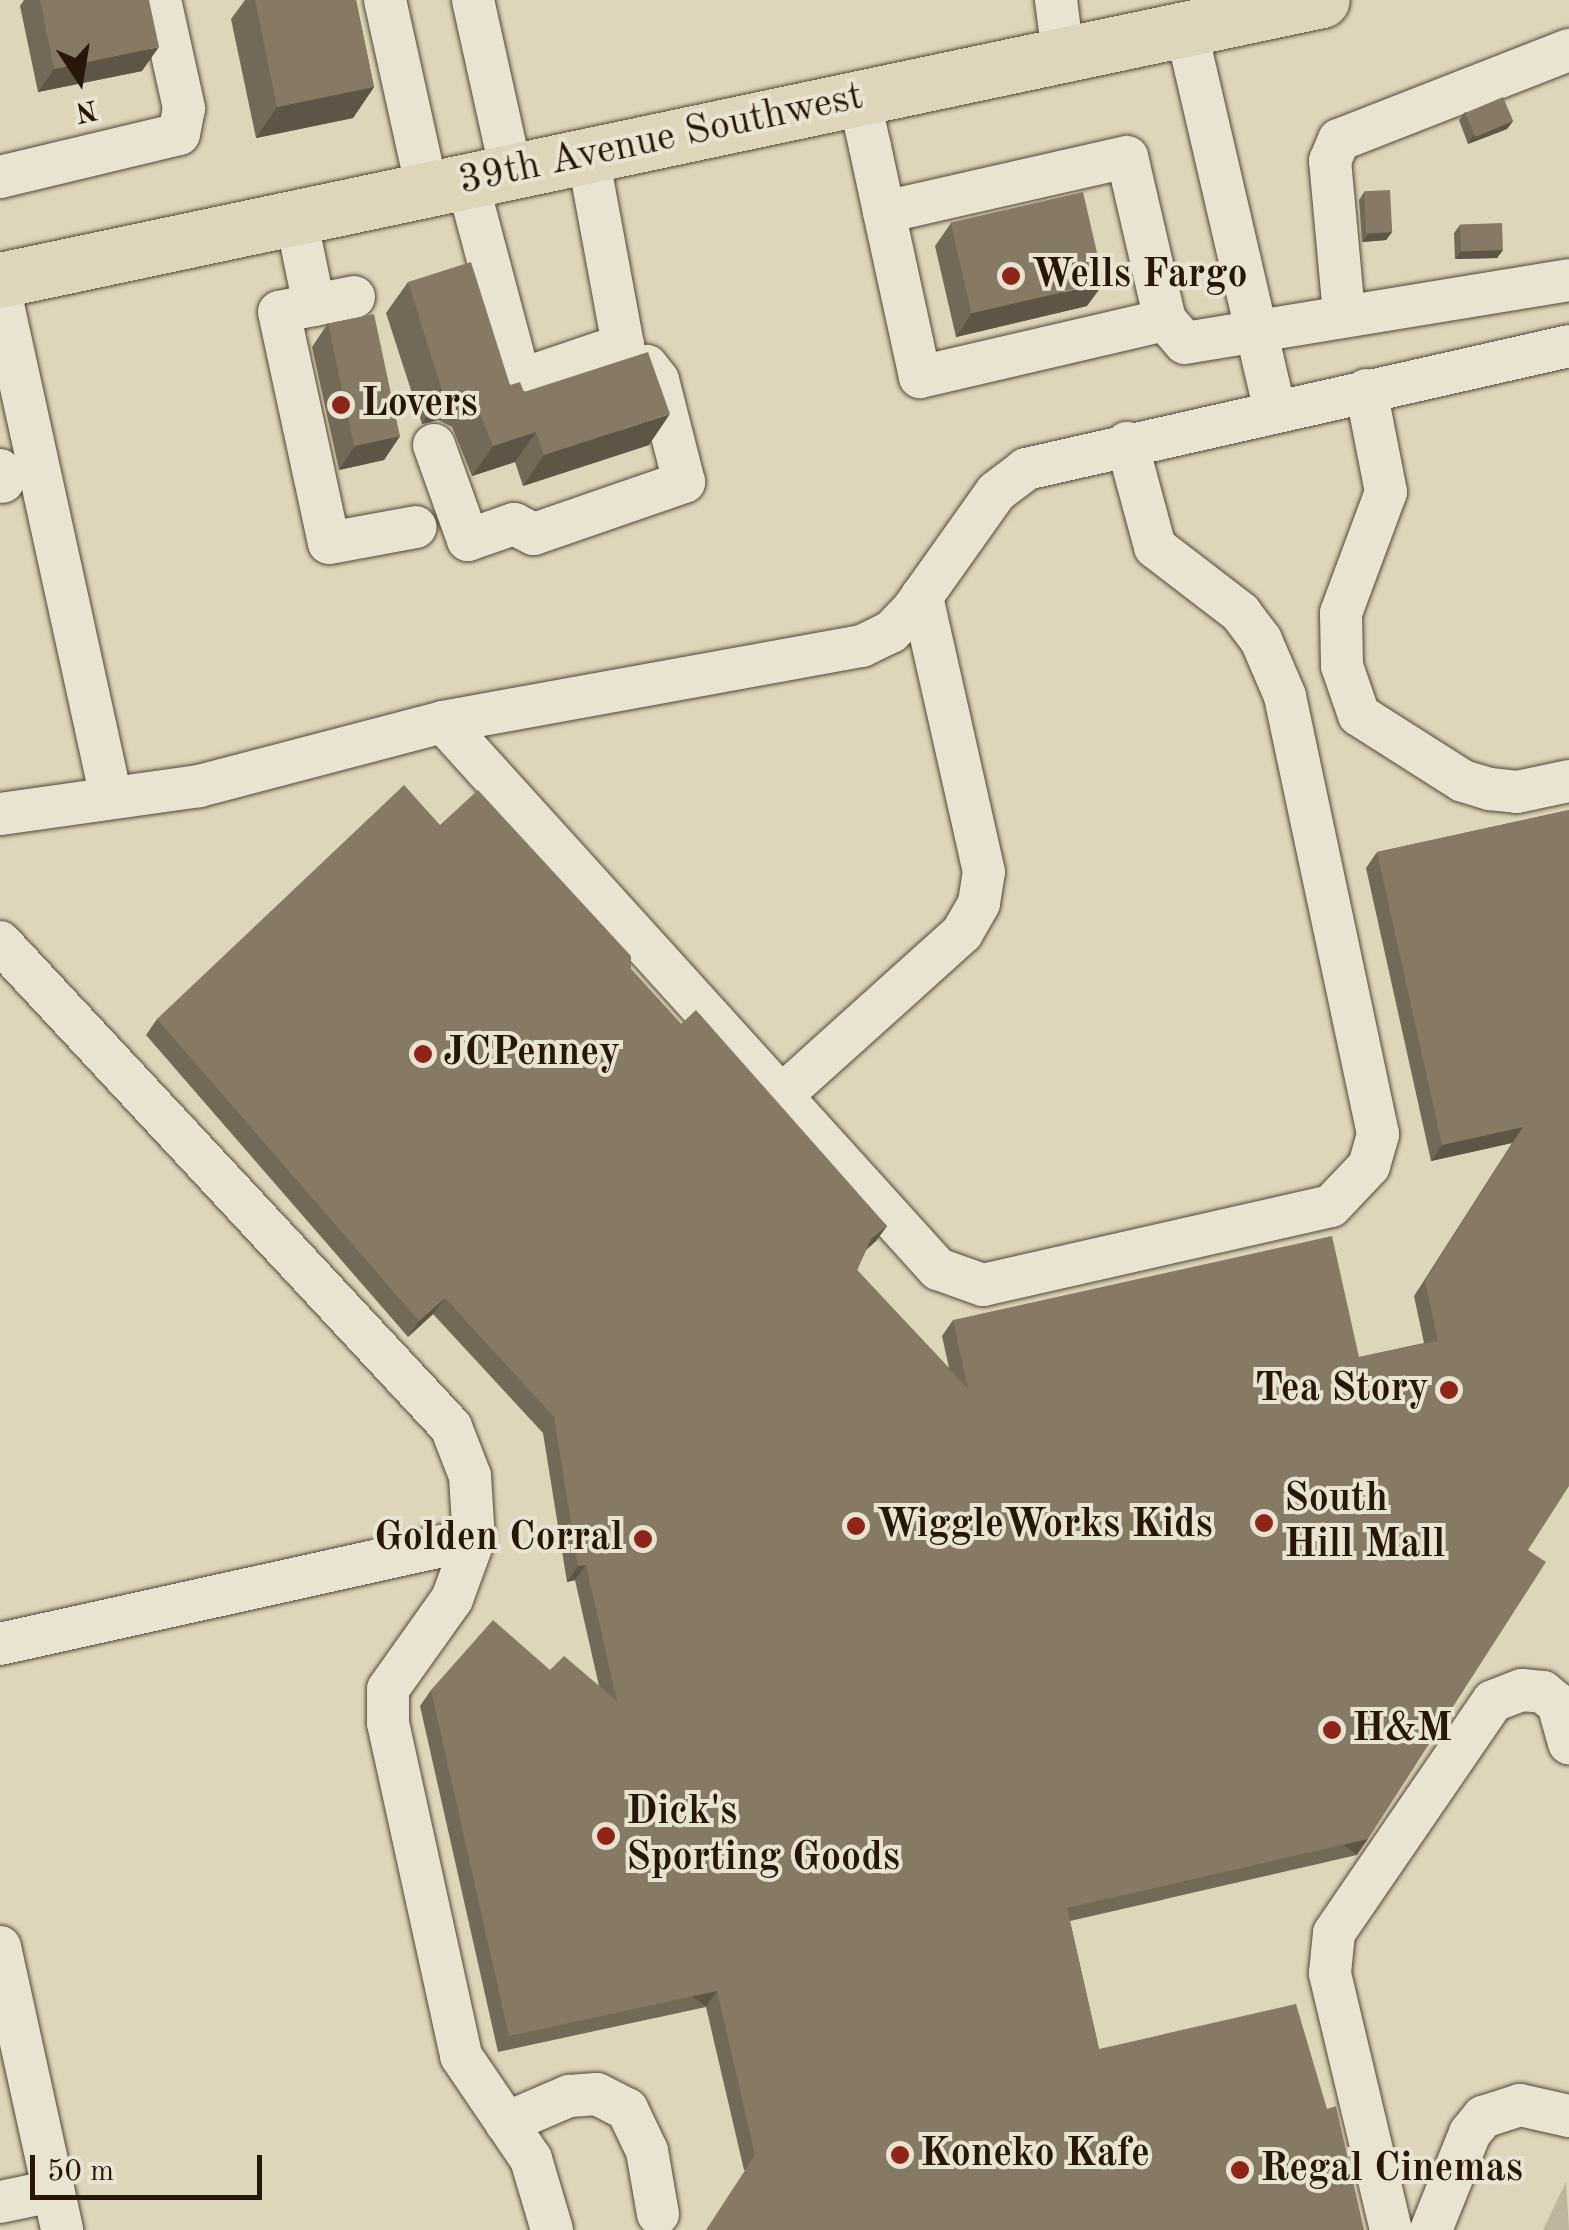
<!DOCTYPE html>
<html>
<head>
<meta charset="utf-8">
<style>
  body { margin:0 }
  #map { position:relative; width:1569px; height:2230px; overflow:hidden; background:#ddd6ba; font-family:"Old Standard TT",serif }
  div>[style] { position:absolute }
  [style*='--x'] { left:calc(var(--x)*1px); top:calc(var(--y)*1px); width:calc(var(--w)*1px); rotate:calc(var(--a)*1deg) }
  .green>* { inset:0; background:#beb59c }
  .roads { filter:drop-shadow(0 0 2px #554635) drop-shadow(0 0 2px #554635) }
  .minor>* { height:42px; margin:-21px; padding:0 21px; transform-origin:21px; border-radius:21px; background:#e9e4d2 }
  .major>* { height:55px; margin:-27.5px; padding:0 27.5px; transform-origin:27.5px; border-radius:27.5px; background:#ddd6ba }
  .wall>* { inset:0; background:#736957 }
  .shaded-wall>* { inset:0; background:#5e5547; transform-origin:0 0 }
  .building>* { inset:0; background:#867a65; transform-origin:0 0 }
  .dots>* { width:28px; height:28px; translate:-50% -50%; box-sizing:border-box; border:5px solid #e9e4d2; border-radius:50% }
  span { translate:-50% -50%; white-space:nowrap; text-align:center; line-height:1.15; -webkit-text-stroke:8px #e9e4d2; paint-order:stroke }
  .street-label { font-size:40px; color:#281609 }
  .poi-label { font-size:40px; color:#281609; font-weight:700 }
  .left { translate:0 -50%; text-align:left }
  .right { translate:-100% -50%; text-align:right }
  .north { position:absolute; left:30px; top:30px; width:100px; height:100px; -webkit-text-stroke:8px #e9e4d2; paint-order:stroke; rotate:168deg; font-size:28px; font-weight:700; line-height:40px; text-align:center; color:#281609 }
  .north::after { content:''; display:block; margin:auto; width:35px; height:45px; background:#281609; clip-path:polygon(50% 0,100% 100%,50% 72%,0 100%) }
  .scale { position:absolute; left:30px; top:2155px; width:232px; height:45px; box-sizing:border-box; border:5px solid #281609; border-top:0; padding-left:12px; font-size:30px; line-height:35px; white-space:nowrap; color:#281609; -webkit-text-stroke:8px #e9e4d2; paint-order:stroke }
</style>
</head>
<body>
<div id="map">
  <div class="green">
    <div style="clip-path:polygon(1566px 2182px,1569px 2230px,1543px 2230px)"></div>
  </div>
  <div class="roads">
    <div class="minor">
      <div style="--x:385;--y:0;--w:195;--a:77.5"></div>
      <div style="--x:473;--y:0;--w:176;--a:77.5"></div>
      <div style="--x:1056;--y:0;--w:55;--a:82.7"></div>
      <div style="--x:1186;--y:29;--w:391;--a:76.9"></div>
      <div style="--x:859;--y:98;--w:50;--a:77.3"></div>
      <div style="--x:870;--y:147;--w:66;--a:77.8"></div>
      <div style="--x:884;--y:212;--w:169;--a:77.7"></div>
      <div style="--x:920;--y:377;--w:252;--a:-13.1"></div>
      <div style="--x:1165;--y:320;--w:167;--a:-103.1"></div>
      <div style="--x:1127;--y:157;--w:249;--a:167.2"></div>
      <div style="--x:0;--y:177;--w:184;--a:-13.5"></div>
      <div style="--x:179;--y:134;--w:26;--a:-79"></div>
      <div style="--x:184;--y:108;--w:111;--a:-102.5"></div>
      <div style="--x:467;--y:181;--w:206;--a:75.1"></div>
      <div style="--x:520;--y:380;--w:109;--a:-18.8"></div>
      <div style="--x:623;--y:345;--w:192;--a:-100.5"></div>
      <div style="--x:296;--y:218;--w:89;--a:78.3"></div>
      <div style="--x:0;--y:291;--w:518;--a:77.63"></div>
      <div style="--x:354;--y:297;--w:76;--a:168.7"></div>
      <div style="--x:279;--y:312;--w:236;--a:77.8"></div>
      <div style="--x:329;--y:543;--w:88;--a:-10.4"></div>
      <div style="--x:1344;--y:314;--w:154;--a:-95.2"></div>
      <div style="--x:1330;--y:161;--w:23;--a:-67"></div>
      <div style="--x:1339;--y:140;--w:247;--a:-21.4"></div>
      <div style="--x:1165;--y:320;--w:30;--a:49"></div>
      <div style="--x:1185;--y:343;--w:389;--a:-9.3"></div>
      <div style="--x:1366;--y:390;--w:104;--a:78.9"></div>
      <div style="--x:1386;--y:492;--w:129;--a:110.4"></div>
      <div style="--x:1341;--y:613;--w:53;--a:88.9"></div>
      <div style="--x:1342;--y:666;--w:52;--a:70.9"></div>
      <div style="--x:1359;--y:715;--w:123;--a:32.4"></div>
      <div style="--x:1463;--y:781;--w:28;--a:17"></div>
      <div style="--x:1490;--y:789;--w:27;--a:6"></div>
      <div style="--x:1517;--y:792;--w:53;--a:-11.9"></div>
      <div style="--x:434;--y:445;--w:101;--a:70.3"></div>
      <div style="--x:468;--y:540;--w:49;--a:-19.2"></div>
      <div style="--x:514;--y:524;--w:22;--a:27"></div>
      <div style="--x:534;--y:534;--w:159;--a:-19.1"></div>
      <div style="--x:684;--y:482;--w:105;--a:-104.3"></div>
      <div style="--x:658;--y:380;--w:18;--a:-128"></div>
      <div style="--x:0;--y:470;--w:12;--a:76"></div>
      <div style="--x:443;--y:722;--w:738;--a:47.86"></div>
      <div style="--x:938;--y:1269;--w:48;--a:19.6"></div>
      <div style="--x:983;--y:1285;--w:357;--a:-12.8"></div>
      <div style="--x:1331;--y:1206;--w:55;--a:-46.5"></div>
      <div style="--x:1369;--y:1166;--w:33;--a:-74"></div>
      <div style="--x:1378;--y:1134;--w:448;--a:-102"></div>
      <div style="--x:1285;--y:696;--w:61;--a:-113.2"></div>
      <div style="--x:1261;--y:640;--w:34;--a:-127"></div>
      <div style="--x:1241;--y:613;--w:108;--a:-142.5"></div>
      <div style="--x:1155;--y:547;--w:108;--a:-105.1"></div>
      <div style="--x:0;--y:814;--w:201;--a:-8"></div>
      <div style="--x:199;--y:786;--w:252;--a:-14.7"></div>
      <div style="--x:443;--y:722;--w:426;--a:-10.3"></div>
      <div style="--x:862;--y:646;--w:32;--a:-26"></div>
      <div style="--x:891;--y:632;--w:32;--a:-46"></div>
      <div style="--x:913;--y:609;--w:143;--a:-54.6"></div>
      <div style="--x:996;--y:492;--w:38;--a:-37"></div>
      <div style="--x:1026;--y:469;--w:557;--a:-12.76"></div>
      <div style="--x:0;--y:942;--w:662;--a:47.08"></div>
      <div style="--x:451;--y:1427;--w:53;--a:68.8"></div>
      <div style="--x:470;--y:1476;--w:63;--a:86.4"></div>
      <div style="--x:474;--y:1539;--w:64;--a:110.1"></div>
      <div style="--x:452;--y:1599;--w:110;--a:125.4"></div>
      <div style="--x:388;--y:1689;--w:34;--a:90"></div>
      <div style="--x:388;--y:1723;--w:341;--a:77.6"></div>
      <div style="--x:461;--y:2056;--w:125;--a:55.8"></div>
      <div style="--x:531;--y:2159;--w:74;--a:73.5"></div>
      <div style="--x:781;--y:1096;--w:244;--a:-42"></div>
      <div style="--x:962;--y:933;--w:34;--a:-60"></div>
      <div style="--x:979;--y:903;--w:31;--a:-81"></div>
      <div style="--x:984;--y:872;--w:283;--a:-102.7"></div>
      <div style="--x:0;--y:1644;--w:485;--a:-12.5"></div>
      <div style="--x:0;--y:1947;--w:290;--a:77.6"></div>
      <div style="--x:506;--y:2123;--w:69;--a:-23.2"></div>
      <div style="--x:569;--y:2096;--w:28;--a:-4"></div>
      <div style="--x:597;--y:2094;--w:34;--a:27"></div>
      <div style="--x:627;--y:2109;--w:47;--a:64.5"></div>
      <div style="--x:647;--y:2151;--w:64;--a:80.1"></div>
      <div style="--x:0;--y:2202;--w:54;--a:-11.7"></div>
      <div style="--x:1391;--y:2230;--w:264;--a:-103.4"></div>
      <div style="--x:1330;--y:1973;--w:40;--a:-84.3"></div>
      <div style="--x:1334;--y:1933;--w:281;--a:-55.6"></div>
      <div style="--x:1493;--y:1701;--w:31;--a:-21"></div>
      <div style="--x:1522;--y:1690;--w:21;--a:5"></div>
      <div style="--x:1543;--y:1692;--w:19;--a:39"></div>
      <div style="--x:1558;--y:1704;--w:41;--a:74.2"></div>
      <div style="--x:1431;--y:2230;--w:105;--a:-68.1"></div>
      <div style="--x:1470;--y:2133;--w:21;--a:-51"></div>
      <div style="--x:1483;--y:2117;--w:39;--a:-18"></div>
      <div style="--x:1520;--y:2105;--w:50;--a:12.7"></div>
    </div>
    <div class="major">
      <div style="--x:0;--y:280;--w:1351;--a:-11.96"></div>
    </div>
  </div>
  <div class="wall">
    <div style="clip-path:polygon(24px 0,149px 0,142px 71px,38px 92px,20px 6px)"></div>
    <div style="clip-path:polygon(245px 0,356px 0,374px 87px,353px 118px,256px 138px,231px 19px)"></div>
    <div style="clip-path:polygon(1465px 112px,1513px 121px,1507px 129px,1468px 144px,1459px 120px)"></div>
    <div style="clip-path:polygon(1364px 192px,1392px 232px,1386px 240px,1362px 242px,1359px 200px)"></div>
    <div style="clip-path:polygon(951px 223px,1087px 306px,956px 337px,935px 246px)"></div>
    <div style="clip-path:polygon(1460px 225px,1503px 250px,1497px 258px,1455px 259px,1454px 233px)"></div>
    <div style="clip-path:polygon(408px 282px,510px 385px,649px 445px,523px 486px,515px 462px,472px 476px,452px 427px,438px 420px,422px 424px,386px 313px)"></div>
    <div style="clip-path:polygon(328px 323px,400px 436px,384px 460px,339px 470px,312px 347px)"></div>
    <div style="clip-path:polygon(1569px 810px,1528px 1550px,1357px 1855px,1070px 1921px,1099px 2049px,1364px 2230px,744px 2170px,706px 2007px,498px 2052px,420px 1706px,431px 1690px,550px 1670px,599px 1686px,575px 1580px,567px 1582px,543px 1433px,433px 1314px,408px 1337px,146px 1035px,157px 1019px,440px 825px,631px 969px,681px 1024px,887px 1226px,876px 1241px,866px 1250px,857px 1270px,949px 1368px,942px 1336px,953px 1320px,1359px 1357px,1424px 1343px,1414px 1296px,1512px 1143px,1431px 1161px,1366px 868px,1377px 852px)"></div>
  </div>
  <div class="shaded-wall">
    <div style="clip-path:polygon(159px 47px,142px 71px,38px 92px,54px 69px)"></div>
    <div style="clip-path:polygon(374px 87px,353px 118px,256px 138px,277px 107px)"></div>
    <div style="clip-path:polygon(1513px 121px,1507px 129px,1468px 144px,1473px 136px)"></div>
    <div style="clip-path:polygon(1392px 232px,1386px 240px,1362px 242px,1368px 234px)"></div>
    <div style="clip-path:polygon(1503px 250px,1497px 258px,1455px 259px,1461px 251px)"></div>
    <div style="clip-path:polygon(1104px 283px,1087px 306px,956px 337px,972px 313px)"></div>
    <div style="clip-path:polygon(459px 390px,438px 420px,422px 424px,443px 393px)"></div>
    <div style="clip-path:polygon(670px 414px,649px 445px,523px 486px,544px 455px)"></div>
    <div style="clip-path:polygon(536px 432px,515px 462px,472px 476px,493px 446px)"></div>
    <div style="clip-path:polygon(400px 436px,384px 460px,339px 470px,355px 446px)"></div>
    <div style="clip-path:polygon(1523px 1127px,1512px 1143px,1431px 1161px,1442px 1145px)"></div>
    <div style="clip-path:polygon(887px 1226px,876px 1241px,860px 1255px,871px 1239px)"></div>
    <div style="clip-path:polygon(445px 1298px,433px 1314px,408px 1337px,419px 1321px)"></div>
    <div style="clip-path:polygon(586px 1565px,575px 1580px,567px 1582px,578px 1566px)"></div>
    <div style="left:1368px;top:1839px;width:19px;height:309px;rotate:125deg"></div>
    <div style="left:717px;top:1991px;width:19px;height:213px;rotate:125deg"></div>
  </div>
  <div class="building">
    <div style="clip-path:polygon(40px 0,149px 0,159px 47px,54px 69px)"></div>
    <div style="clip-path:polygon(255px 0,356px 0,374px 87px,277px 107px)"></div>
    <div style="left:1503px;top:97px;width:26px;height:41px;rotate:67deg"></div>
    <div style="left:1390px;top:190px;width:42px;height:26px;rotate:87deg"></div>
    <div style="left:1083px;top:192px;width:93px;height:136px;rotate:77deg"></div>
    <div style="left:1502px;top:223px;width:27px;height:42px;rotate:88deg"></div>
    <div style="clip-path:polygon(471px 262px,510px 385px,520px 382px,524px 392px,648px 352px,670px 414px,544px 455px,536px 432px,493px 446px,473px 397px,459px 390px,443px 393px,408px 282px)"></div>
    <div style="left:374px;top:314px;width:125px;height:47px;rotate:78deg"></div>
    <div style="clip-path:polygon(404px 785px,440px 825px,478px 790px,631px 956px,631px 969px,681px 1024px,696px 1010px,887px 1226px,871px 1239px,857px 1270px,968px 1389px,953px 1320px,1332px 1236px,1359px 1357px,1438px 1341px,1425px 1281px,1523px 1127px,1442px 1145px,1377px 852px,1569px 810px,1569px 1486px,1528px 1550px,1546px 1562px,1368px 1839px,1067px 1908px,1099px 2049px,1296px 2004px,1327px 2109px,1336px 2106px,1364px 2230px,706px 2230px,755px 2155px,717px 1991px,509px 2036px,431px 1690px,493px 1620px,550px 1670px,564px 1656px,617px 1701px,586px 1565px,578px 1566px,554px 1417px,445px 1298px,419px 1321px,157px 1019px)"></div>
  </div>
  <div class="dots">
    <div style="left:1011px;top:276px;background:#8f2418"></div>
    <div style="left:341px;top:405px;background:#8f2418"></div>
    <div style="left:423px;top:1054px;background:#8f2418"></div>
    <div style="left:1449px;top:1390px;background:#8f2418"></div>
    <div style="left:1264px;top:1523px;background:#8f2418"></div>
    <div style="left:856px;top:1526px;background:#8f2418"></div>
    <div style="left:643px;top:1539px;background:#8f2418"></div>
    <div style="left:1332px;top:1730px;background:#8f2418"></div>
    <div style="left:606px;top:1836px;background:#8f2418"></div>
    <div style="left:900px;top:2155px;background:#8f2418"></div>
    <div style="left:1240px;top:2170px;background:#8f2418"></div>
  </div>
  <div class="street-label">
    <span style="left:661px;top:140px;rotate:-12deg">39th Avenue Southwest</span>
  </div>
  <div class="poi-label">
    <span class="left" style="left:1031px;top:276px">Wells Fargo</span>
    <span class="left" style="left:361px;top:405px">Lovers</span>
    <span class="left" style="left:443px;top:1054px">JCPenney</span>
    <span class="right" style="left:1429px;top:1390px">Tea Story</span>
    <span class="left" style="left:1284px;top:1523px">South<br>Hill Mall</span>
    <span class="left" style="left:876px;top:1526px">WiggleWorks Kids</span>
    <span class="right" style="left:623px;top:1539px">Golden Corral</span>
    <span class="left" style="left:1352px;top:1730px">H&amp;M</span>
    <span class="left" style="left:626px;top:1836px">Dick's<br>Sporting Goods</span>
    <span class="left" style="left:920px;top:2155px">Koneko Kafe</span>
    <span class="left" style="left:1260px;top:2170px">Regal Cinemas</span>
  </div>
  <div class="north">N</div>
  <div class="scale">50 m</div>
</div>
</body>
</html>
